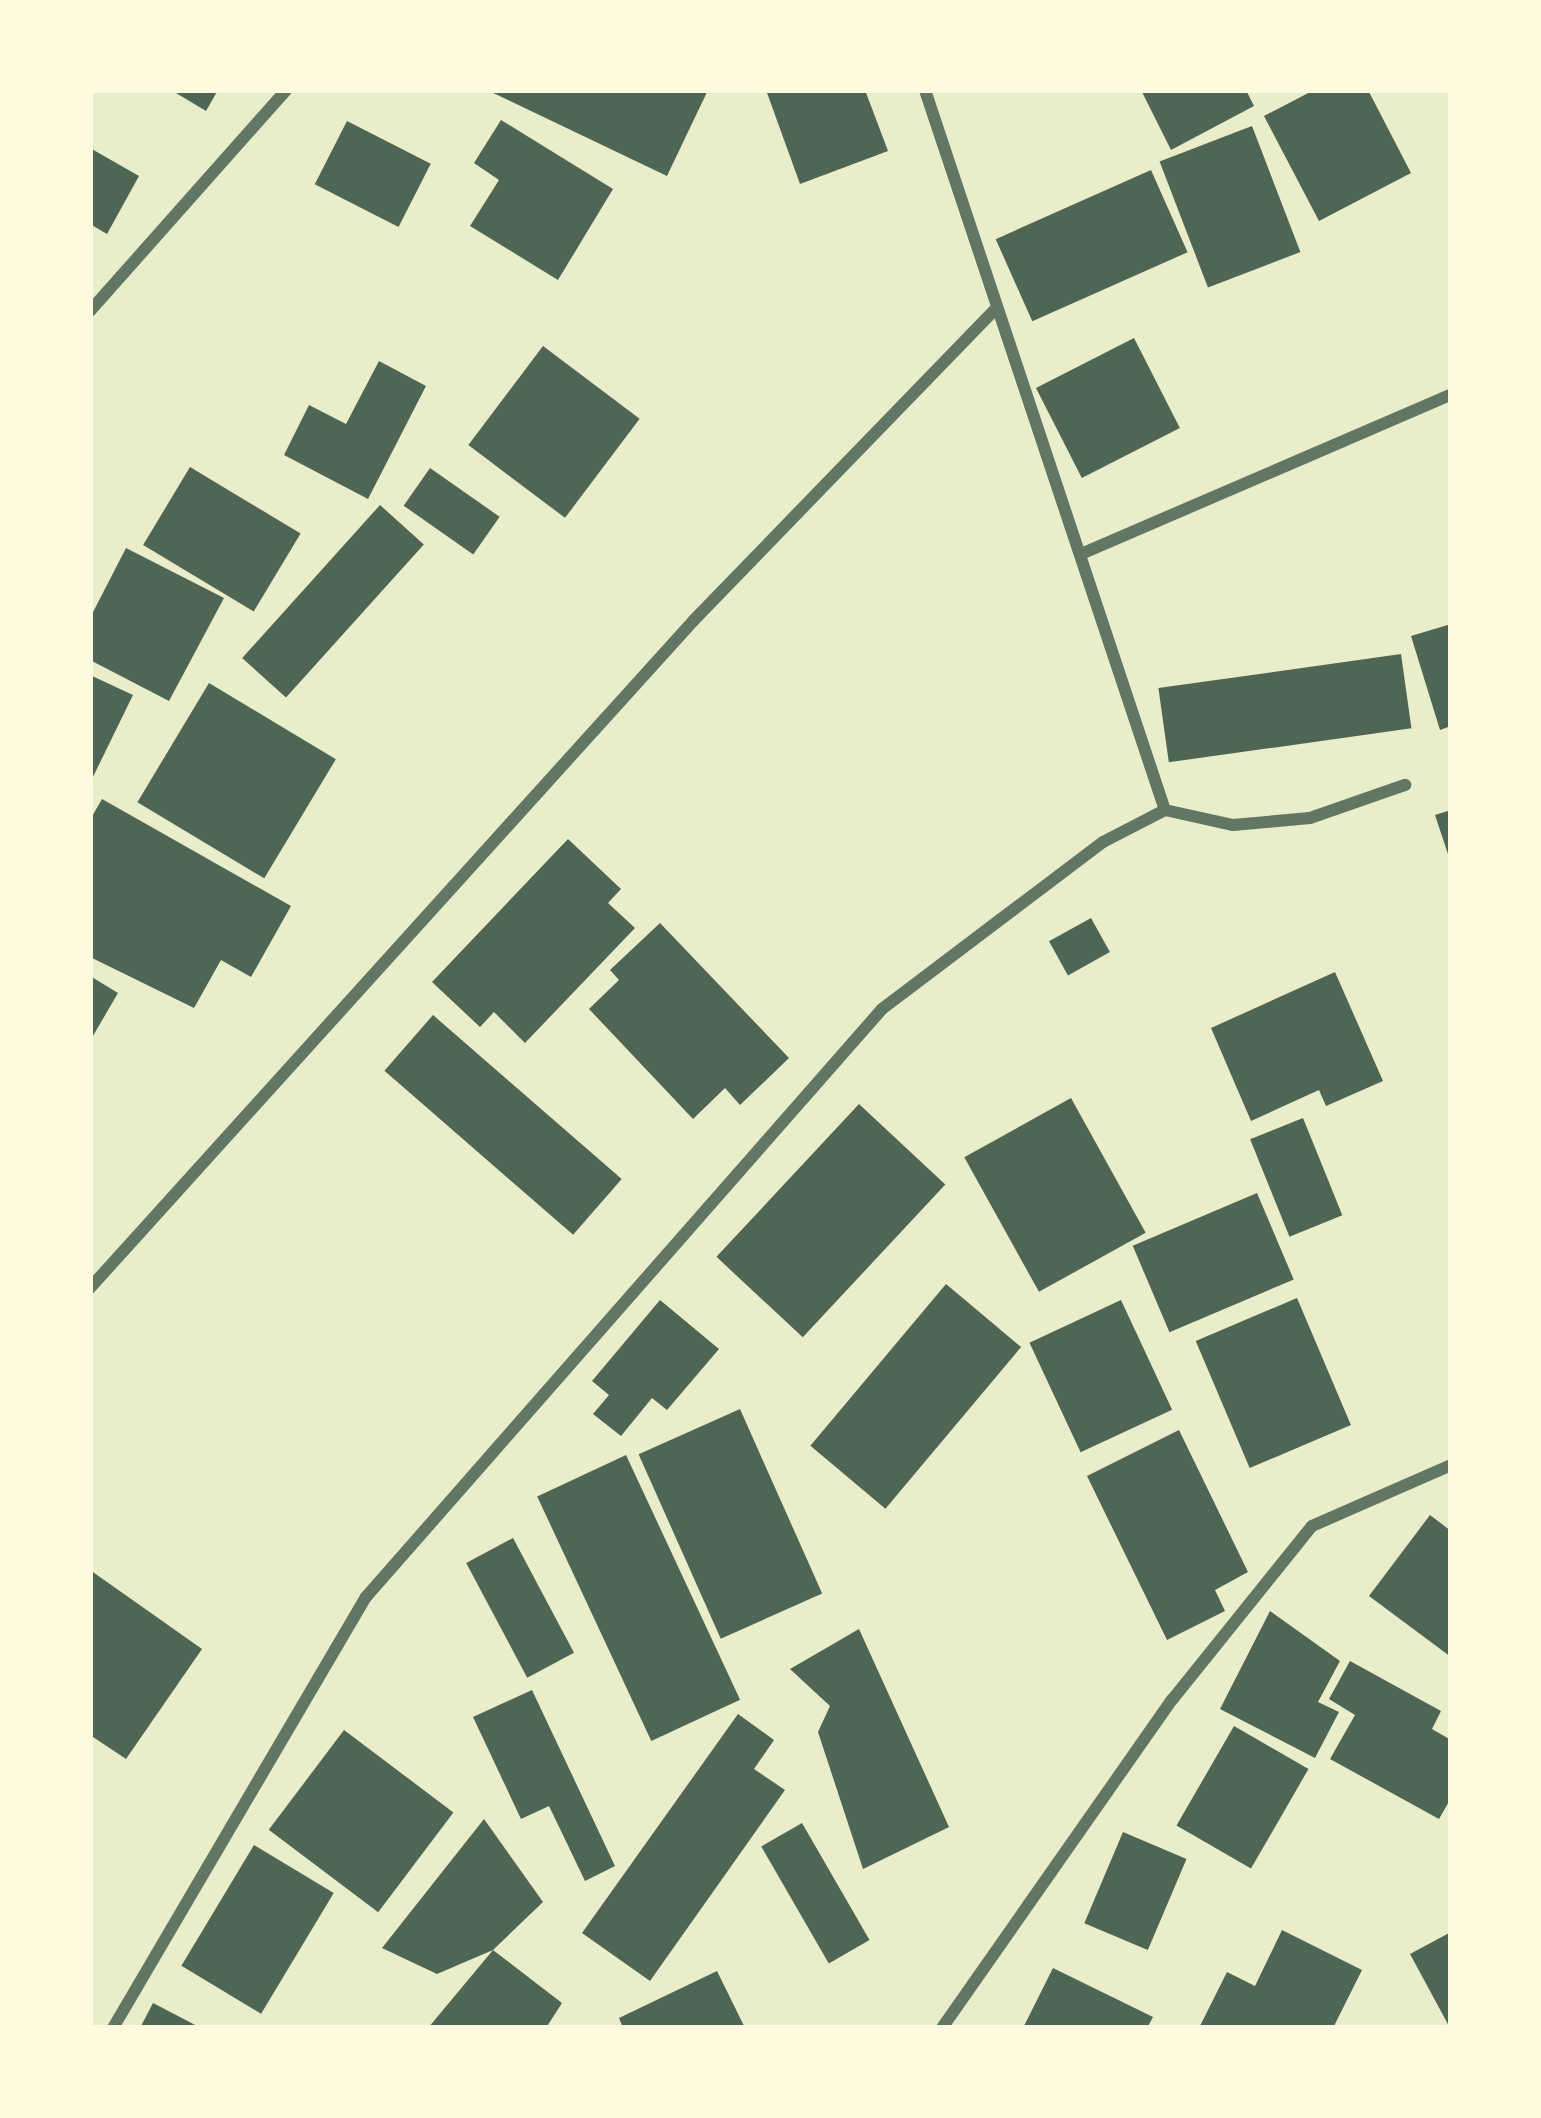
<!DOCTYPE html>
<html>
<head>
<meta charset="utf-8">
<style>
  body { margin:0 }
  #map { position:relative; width:1541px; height:2118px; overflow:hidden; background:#e9edc9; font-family:Figtree,sans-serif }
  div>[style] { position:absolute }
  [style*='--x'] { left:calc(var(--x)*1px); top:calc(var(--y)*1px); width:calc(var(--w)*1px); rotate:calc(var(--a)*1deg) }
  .building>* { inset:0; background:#4f6655; transform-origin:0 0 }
  .minor>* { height:12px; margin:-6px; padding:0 6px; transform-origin:6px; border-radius:6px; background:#617663 }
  span { translate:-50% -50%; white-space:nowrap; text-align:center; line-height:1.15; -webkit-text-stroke:9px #fefae0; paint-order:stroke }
  .frame { position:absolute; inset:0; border:93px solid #fefae0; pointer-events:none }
</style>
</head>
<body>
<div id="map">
  <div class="building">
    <div style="clip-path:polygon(171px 90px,218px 90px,206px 111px)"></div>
    <div style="clip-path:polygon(487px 90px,708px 90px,667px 176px)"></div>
    <div style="clip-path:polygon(766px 90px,865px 90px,888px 151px,800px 184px)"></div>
    <div style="clip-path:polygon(1141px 90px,1246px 90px,1254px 106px,1171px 150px)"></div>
    <div style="clip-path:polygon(1314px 90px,1368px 90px,1411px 173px,1319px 221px,1264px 116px)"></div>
    <div style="clip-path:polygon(501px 120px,613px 189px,558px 280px,470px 226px,499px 180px,474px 163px)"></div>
    <div style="left:347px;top:121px;width:94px;height:71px;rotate:27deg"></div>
    <div style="left:1252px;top:126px;width:135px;height:99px;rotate:69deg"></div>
    <div style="clip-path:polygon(90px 148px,139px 176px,107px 234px,90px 224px)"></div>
    <div style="left:1151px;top:170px;width:90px;height:170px;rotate:66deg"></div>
    <div style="left:1134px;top:338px;width:101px;height:110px;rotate:63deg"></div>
    <div style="left:543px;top:346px;width:121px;height:124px;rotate:37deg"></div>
    <div style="clip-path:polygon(379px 361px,426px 386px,368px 499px,284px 455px,309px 405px,346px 424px)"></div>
    <div style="left:190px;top:467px;width:129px;height:91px;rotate:31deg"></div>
    <div style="left:430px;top:468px;width:85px;height:46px;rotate:35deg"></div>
    <div style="left:380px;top:505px;width:59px;height:206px;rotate:42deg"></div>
    <div style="clip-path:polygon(126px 548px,224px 598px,169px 701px,90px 660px,90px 618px)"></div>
    <div style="clip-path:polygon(1451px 624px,1451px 726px,1440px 730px,1411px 636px)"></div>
    <div style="left:1401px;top:654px;width:75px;height:245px;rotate:82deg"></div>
    <div style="clip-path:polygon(90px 675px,133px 695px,90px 783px)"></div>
    <div style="left:209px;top:683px;width:148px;height:139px;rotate:31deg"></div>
    <div style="clip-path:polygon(102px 799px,291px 906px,251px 977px,221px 960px,194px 1008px,90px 957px,90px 820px)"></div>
    <div style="clip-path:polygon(1451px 810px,1451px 860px,1450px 860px,1435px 815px)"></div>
    <div style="clip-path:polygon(568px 839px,621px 889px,608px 903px,635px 928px,525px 1043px,494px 1012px,480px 1027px,432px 982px)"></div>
    <div style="left:1091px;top:918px;width:39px;height:48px;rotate:61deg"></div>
    <div style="clip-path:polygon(660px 923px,789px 1058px,740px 1105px,725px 1088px,693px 1119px,589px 1009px,619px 980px,610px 970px)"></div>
    <div style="clip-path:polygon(1335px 972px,1383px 1081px,1326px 1106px,1319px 1090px,1251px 1121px,1211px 1028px)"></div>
    <div style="clip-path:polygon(90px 976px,118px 993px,90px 1041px)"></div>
    <div style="left:433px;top:1015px;width:250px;height:74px;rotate:41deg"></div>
    <div style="left:1071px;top:1098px;width:154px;height:122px;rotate:61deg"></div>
    <div style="left:859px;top:1104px;width:118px;height:209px;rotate:43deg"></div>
    <div style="left:1303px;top:1118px;width:105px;height:57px;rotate:68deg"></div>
    <div style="left:1257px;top:1193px;width:94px;height:135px;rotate:67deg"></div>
    <div style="left:946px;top:1284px;width:98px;height:211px;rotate:40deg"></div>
    <div style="left:1297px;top:1298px;width:138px;height:110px;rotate:67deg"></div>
    <div style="clip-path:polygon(660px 1300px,719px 1349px,667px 1410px,652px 1398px,621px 1436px,593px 1414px,609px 1395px,592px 1381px)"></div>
    <div style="left:1121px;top:1300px;width:121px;height:101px;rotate:65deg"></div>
    <div style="left:740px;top:1409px;width:202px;height:111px;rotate:66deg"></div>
    <div style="clip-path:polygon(1179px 1430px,1248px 1572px,1215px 1590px,1225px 1611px,1167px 1640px,1087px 1476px)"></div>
    <div style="left:626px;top:1455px;width:270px;height:98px;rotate:65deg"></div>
    <div style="clip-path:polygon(1430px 1515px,1451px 1531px,1451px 1657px,1369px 1596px)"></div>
    <div style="left:513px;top:1538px;width:130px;height:53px;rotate:62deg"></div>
    <div style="clip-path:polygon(90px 1570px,202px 1649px,126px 1759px,90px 1735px)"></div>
    <div style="clip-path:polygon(1270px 1611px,1340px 1661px,1318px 1702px,1339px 1712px,1315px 1758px,1220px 1709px)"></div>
    <div style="clip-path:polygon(859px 1629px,949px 1827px,863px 1869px,818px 1732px,830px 1706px,790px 1669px)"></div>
    <div style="clip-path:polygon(1350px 1661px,1441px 1711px,1432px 1729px,1451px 1740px,1451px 1798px,1439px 1819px,1330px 1759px,1355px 1715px,1329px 1699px)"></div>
    <div style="clip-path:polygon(532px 1690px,615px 1866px,585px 1881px,549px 1806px,521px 1819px,473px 1717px)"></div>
    <div style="clip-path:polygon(738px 1714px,774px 1740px,754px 1769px,785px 1790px,650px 1981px,582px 1933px)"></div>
    <div style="left:1234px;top:1726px;width:86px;height:115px;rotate:30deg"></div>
    <div style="left:344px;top:1730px;width:137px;height:125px;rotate:37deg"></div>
    <div style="clip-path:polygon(484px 1819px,543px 1902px,493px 1950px,562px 2003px,546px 2028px,428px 2028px,493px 1950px,437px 1974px,382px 1948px)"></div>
    <div style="left:802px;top:1823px;width:135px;height:47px;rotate:60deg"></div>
    <div style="left:1123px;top:1832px;width:69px;height:99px;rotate:23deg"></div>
    <div style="left:254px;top:1845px;width:93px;height:141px;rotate:31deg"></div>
    <div style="clip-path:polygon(1282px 1930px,1362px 1970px,1333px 2028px,1199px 2028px,1227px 1972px,1255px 1986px)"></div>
    <div style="clip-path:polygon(1451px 1932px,1451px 2028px,1450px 2028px,1410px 1954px)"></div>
    <div style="clip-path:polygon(1053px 1968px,1153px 2017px,1147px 2028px,1023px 2028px)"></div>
    <div style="clip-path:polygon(717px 1971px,745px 2028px,623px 2028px,619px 2018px)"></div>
    <div style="clip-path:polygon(153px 2003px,201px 2028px,140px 2028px)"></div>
  </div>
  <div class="minor">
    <div style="--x:925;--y:90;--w:759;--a:71.57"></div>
    <div style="--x:90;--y:311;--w:295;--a:-48.4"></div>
    <div style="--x:1081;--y:554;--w:403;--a:-23.3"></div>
    <div style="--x:90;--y:1288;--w:901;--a:-47.88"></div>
    <div style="--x:694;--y:620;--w:433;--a:-45.9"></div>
    <div style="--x:113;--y:2028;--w:500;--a:-59.6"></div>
    <div style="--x:366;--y:1597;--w:782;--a:-48.73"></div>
    <div style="--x:882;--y:1009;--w:277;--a:-37.1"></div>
    <div style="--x:1103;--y:842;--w:70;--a:-27.3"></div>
    <div style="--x:1165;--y:810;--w:70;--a:12.4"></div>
    <div style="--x:1233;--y:825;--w:77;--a:-5.2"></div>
    <div style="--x:1310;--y:818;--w:101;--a:-19.2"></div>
    <div style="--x:942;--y:2028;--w:401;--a:-55"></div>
    <div style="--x:1172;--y:1700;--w:223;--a:-51.2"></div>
    <div style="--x:1312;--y:1526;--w:152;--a:-23.7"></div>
  </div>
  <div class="frame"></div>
</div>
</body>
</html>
